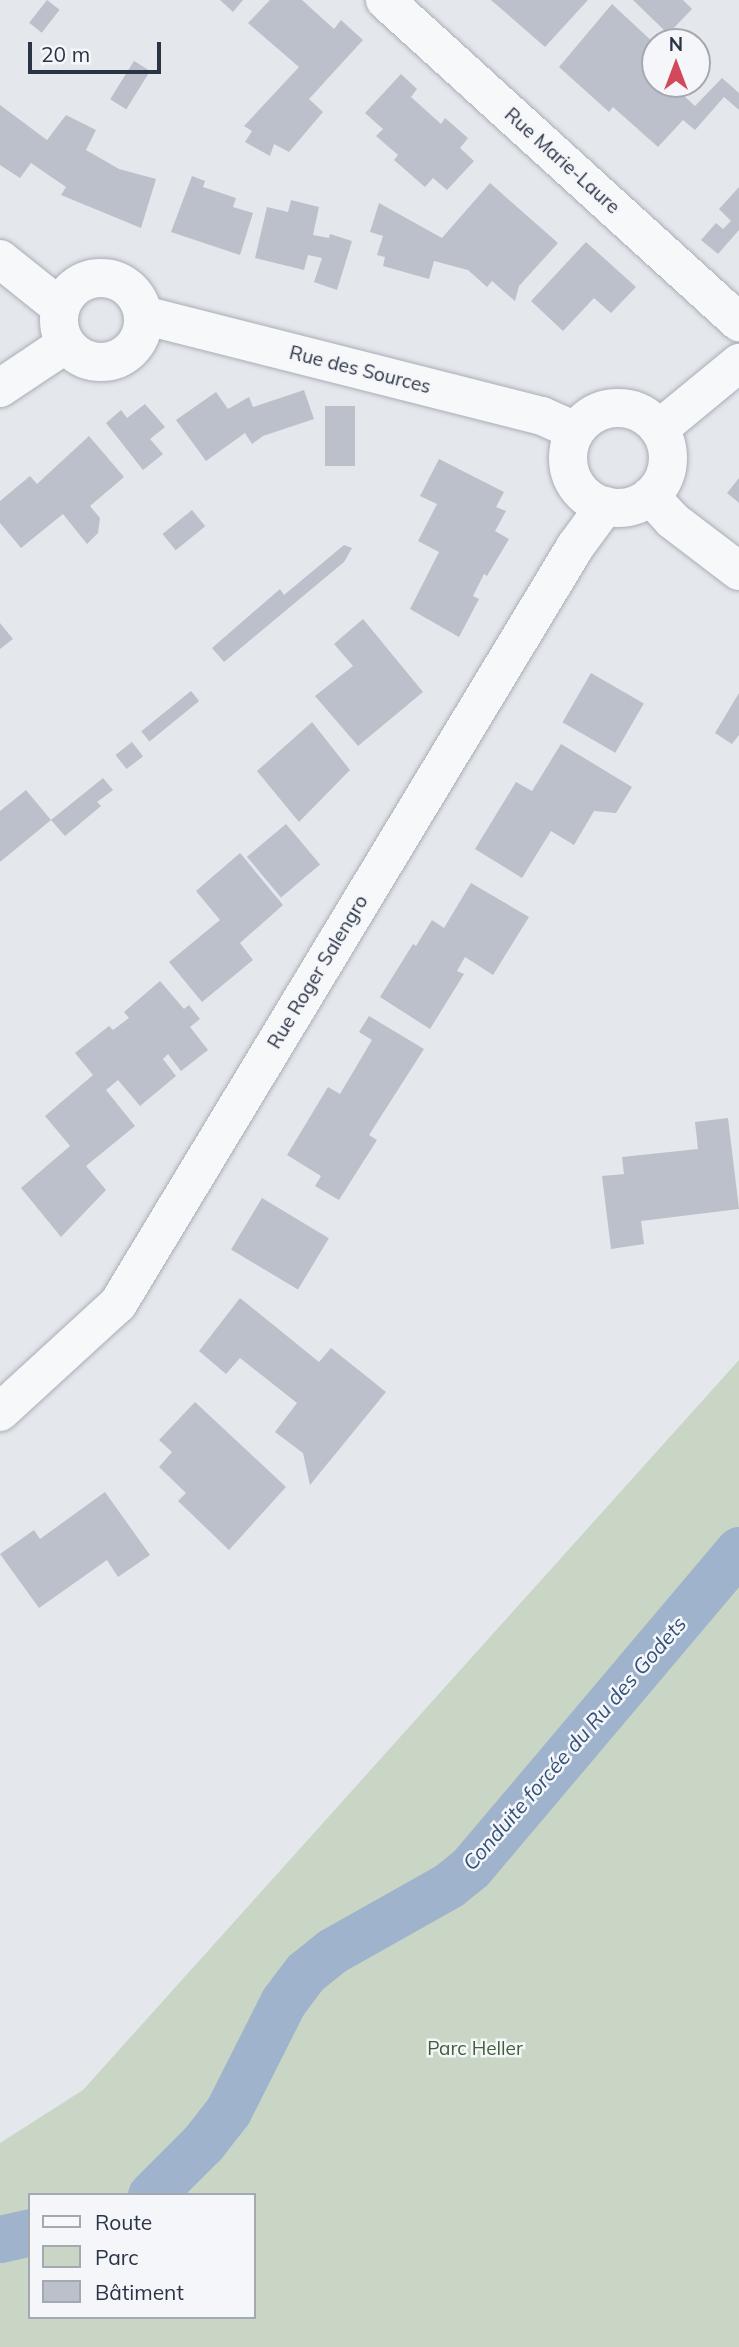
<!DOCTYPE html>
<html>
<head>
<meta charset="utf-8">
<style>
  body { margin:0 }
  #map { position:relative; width:739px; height:2347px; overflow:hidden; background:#e4e7ec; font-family:Mulish,sans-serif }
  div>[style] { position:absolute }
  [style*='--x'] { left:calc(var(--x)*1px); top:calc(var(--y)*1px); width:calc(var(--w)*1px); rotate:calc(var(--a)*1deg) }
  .green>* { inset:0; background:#c9d6c5 }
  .canal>* { height:47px; margin:-23.5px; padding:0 23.5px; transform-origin:23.5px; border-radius:23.5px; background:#9fb4cc }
  .building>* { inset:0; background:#bbc0ca; transform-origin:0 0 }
  .roads { filter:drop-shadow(0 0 2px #a9aeb7) drop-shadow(0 0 2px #a9aeb7) }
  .minor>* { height:38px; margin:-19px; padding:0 19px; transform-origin:19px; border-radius:19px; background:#f7f8fa }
  .minor>.ring { margin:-19px; padding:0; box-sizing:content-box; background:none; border:38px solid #f7f8fa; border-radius:50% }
  span { translate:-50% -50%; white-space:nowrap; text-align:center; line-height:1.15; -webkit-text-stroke:5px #f4f6f9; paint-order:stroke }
  .street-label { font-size:19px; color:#2b3445 }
  .park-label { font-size:19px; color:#3f6138 }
  .water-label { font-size:21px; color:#34527a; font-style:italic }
  .legend { position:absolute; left:28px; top:2193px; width:228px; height:126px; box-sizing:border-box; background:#f4f6f9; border:2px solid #a4a8b1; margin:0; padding:9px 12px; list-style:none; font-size:21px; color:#2b3445 }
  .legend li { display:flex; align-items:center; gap:14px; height:35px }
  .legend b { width:35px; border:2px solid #a4a8b1 }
  .north { position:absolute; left:641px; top:28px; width:70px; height:70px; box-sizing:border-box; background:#f4f6f9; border:2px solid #a4a8b1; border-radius:50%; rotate:0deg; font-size:19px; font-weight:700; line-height:28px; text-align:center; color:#2b3445 }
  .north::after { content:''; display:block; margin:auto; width:24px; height:32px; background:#d1495b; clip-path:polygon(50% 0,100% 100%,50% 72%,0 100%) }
  .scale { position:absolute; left:28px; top:42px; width:133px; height:32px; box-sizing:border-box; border:4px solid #2b3445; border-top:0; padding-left:9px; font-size:21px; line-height:24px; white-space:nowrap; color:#2b3445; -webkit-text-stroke:5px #f4f6f9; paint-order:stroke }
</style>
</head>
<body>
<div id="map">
  <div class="green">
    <div style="clip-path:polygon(evenodd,739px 1360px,739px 2347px,0 2347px,0 2143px,83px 2090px,739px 1360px,30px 2195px,254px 2195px,254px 2317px,30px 2317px,30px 2195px)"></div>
  </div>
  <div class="canal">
    <div style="--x:151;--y:2195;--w:74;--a:-45"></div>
    <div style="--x:203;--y:2143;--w:41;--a:-52"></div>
    <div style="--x:228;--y:2111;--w:122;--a:-63.2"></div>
    <div style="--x:283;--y:2002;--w:38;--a:-53"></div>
    <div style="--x:306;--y:1972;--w:33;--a:-39"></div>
    <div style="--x:332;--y:1951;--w:134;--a:-29.4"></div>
    <div style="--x:449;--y:1885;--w:28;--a:-39"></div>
    <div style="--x:471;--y:1867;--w:415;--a:-49.8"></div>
    <div style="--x:0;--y:2239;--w:31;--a:-13"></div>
  </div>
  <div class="building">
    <div style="left:47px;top:0;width:16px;height:29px;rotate:38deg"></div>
    <div style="clip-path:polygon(220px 0,243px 0,233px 12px)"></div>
    <div style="clip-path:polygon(270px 0,302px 0,334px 29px,341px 20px,363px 40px,309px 99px,323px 112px,289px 152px,274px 144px,270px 156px,245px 142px,252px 131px,244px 126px,299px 67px,248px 23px)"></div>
    <div style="clip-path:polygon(491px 0,588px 0,545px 47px)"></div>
    <div style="clip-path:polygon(633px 0,683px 0,692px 9px,668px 34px)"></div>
    <div style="clip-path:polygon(612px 4px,655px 44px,651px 65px,655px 84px,671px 84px,695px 106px,722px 78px,739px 93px,739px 110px,724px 97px,695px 130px,683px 120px,658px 147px,613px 107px,609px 112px,559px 67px)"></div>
    <div style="left:134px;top:61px;width:19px;height:45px;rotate:32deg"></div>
    <div style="clip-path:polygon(401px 74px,417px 89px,411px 97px,441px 124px,445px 118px,468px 138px,460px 148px,474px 161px,447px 190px,433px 178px,425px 187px,394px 160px,398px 155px,376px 136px,383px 129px,365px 113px)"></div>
    <div style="clip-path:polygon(0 105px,47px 140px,66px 115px,96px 130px,86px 150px,119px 169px,156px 179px,141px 228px,61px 195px,66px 187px,31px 163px,20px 178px,0 165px)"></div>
    <div style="clip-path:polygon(192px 176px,205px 181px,203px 187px,236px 198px,233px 207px,253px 213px,240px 255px,171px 232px)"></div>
    <div style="clip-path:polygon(490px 183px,558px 243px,519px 286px,515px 301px,492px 281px,487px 287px,468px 270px,434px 261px,429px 279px,383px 266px,385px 257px,377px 255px,383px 236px,370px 232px,379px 203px,442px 238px)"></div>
    <div style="clip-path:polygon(739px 187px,739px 230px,718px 254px,701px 240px,716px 223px,723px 229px,731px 221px,719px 209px)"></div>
    <div style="clip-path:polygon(291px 200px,319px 207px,313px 235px,329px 238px,330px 234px,352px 241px,337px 290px,314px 282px,322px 258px,308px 255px,304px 270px,255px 258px,267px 207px,288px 212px)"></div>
    <div style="clip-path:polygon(586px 242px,636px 287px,611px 313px,594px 298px,563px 331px,531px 301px)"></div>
    <div style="clip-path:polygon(304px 390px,314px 419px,263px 436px,252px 444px,245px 433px,206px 461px,176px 420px,216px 392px,228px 409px,249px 397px,253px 407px)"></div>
    <div style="clip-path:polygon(145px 404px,165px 427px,150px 439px,163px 454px,143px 470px,106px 423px,121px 410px,127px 418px)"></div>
    <div style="left:325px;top:406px;width:30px;height:60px"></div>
    <div style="clip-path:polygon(89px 436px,124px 477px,90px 506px,100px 518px,98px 533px,87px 544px,63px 514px,21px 548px,0 523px,0 501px,30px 476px,37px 484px)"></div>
    <div style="clip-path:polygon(439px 459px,504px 492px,496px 507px,506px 511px,495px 531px,509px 539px,487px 576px,484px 574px,473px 596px,479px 599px,459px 637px,410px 609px,439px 552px,418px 541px,437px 504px,420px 496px)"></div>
    <div style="clip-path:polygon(739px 478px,739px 503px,727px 493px)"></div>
    <div style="left:192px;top:510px;width:21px;height:38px;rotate:51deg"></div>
    <div style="clip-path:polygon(344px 545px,352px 548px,344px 562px,224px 662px,212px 648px,280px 589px,284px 595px)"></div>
    <div style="clip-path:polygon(363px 619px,423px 692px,358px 746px,315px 696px,353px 666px,334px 644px)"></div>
    <div style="clip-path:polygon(0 623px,13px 639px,0 649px)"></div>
    <div style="left:591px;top:673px;width:61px;height:57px;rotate:30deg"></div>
    <div style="left:191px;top:691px;width:13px;height:64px;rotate:51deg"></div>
    <div style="clip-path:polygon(739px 693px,739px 735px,732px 744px,715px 733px)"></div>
    <div style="clip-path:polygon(312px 722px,350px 770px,299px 822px,257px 771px)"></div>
    <div style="left:132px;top:742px;width:18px;height:21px;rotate:52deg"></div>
    <div style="clip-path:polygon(561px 744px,632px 787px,616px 813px,594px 811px,574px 845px,551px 831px,522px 878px,475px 849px,516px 782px,532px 791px)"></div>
    <div style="clip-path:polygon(103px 778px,113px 790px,97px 802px,101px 806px,65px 836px,51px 820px)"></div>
    <div style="clip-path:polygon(26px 790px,51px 820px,0 862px,0 811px)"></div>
    <div style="left:286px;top:824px;width:53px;height:51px;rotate:50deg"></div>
    <div style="clip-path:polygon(240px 853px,283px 905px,240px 943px,253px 960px,202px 1002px,169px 962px,220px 920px,196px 891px)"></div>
    <div style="clip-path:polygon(471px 883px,529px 917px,493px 975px,465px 957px,457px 971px,464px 974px,430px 1029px,380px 997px,413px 944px,416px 946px,432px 920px,444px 928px)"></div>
    <div style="clip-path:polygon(160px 981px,184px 1009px,189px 1005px,200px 1019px,190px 1027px,208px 1050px,181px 1071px,168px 1054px,163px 1059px,176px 1076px,140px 1106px,118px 1080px,106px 1090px,135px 1126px,86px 1166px,106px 1190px,61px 1237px,21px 1188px,70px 1146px,45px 1116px,93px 1075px,75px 1053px,109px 1026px,113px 1030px,129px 1018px,124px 1012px)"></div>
    <div style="clip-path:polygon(369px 1016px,424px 1049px,369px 1135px,377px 1140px,339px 1200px,315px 1186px,321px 1176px,287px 1155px,328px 1087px,340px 1094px,372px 1040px,359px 1032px)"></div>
    <div style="clip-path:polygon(728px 1118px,739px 1209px,641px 1221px,644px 1244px,611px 1249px,602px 1176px,624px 1174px,622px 1157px,698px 1149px,695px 1122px)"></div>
    <div style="left:262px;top:1198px;width:78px;height:60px;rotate:31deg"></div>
    <div style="clip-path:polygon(240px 1298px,319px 1362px,331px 1348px,386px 1392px,310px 1485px,303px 1453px,275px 1432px,297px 1403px,240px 1358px,226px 1374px,199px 1351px)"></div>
    <div style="clip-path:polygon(195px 1402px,286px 1487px,229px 1550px,178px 1501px,186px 1493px,159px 1467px,172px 1452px,159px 1440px)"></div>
    <div style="clip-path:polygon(105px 1492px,150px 1555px,118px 1577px,107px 1560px,39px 1608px,0 1554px,34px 1530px,40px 1539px)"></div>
  </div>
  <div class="roads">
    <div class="minor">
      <div style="--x:385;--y:0;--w:479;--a:42.3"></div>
      <div style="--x:0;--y:259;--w:77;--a:38.7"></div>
      <div class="ring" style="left:59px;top:278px;width:46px;height:46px"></div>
      <div style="--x:143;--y:315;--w:412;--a:14.2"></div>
      <div style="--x:542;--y:416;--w:36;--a:24"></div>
      <div style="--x:0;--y:388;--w:79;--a:-33.7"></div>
      <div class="ring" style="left:568px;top:408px;width:62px;height:62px"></div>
      <div style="--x:659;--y:429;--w:104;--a:-39.5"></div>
      <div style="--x:650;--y:496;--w:33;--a:47"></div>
      <div style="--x:672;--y:520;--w:84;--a:37.3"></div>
      <div style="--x:0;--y:1412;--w:160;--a:-42.5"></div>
      <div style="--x:118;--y:1304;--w:884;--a:-58.88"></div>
      <div style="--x:575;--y:547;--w:51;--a:-53.8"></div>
    </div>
  </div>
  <div class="street-label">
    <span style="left:562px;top:161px;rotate:42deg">Rue Marie-Laure</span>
    <span style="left:360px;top:370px;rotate:14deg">Rue des Sources</span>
    <span style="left:318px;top:972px;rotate:-59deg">Rue Roger Salengro</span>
  </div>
  <div class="park-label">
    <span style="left:475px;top:2049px">Parc Heller</span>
  </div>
  <div class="water-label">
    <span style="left:574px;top:1743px;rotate:-49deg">Conduite forcée du Ru des Godets</span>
  </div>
  <ul class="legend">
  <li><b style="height:9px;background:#f7f8fa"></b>Route</li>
  <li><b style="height:19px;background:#c9d6c5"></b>Parc</li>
  <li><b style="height:19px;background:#bbc0ca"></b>Bâtiment</li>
  </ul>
  <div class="north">N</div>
  <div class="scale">20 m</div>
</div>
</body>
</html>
